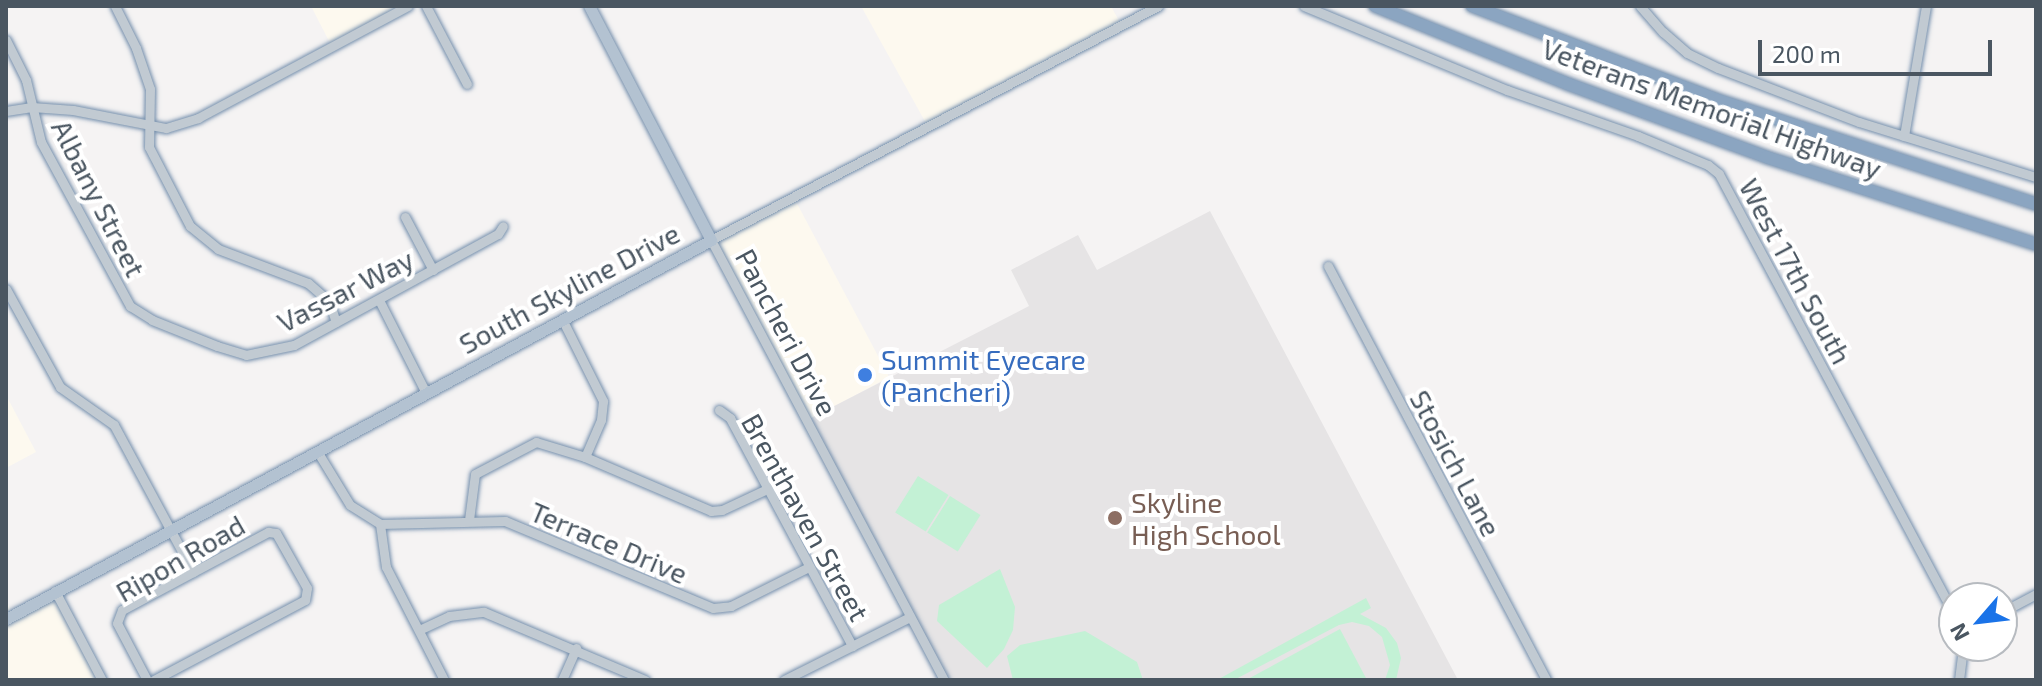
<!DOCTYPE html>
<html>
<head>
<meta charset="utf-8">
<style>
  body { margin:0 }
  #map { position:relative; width:2042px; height:686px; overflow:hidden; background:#f5f3f3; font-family:"Exo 2",sans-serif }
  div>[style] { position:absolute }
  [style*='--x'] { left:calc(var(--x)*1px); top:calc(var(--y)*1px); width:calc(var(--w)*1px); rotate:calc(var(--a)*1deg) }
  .commercial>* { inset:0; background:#fdf9ef; transform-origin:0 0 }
  .education>* { inset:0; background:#e6e4e5 }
  .green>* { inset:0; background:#c3f1d5; transform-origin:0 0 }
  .roads { filter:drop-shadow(0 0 2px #7690ad) drop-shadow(0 0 2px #7690ad) }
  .minor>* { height:9px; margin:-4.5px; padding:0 4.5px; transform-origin:4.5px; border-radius:4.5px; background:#c1cad2 }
  .major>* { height:11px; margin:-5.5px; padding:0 5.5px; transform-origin:5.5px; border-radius:5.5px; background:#b3c2d1 }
  .highway>* { height:12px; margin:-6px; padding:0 6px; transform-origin:6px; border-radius:6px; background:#8ba5c1 }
  .dots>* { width:22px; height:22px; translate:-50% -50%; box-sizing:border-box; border:4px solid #fff; border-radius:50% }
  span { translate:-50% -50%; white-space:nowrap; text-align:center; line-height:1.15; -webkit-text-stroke:8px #fff; paint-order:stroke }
  .street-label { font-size:28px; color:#4a5661 }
  .shop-label { font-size:28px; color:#366cbe }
  .left { translate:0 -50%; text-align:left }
  .education-label { font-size:28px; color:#785e54 }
  .frame { position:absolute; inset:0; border:8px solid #4a5661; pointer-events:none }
  .north { position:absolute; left:1938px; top:582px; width:80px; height:80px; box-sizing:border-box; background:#fff; border:2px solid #b7bbc0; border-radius:50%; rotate:242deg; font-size:22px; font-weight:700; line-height:32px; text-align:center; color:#4a5661 }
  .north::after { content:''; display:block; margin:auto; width:28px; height:36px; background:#1a73e8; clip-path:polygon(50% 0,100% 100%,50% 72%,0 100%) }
  .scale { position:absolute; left:1758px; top:40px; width:234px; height:36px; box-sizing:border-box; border:4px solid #4a5661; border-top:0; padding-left:10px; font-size:24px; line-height:28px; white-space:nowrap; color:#4a5661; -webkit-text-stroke:6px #fff; paint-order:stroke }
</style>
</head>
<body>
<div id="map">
  <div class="commercial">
    <div style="clip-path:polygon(311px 6px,408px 6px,332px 47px)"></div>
    <div style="clip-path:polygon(861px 6px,1111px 6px,1120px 23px,927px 125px)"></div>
    <div style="left:793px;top:196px;width:205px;height:93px;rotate:62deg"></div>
    <div style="clip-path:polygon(6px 395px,36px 452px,6px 468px)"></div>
    <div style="clip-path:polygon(55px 591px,100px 675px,90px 680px,6px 680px,6px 601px,13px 614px)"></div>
  </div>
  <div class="education">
    <div style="clip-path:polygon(1210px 211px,1458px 680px,944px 680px,807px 420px,1029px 306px,1011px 270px,1078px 235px,1097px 270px)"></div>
  </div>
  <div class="green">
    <div style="left:918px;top:476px;width:36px;height:43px;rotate:32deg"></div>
    <div style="left:950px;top:496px;width:36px;height:43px;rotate:32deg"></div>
    <div style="clip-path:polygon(1000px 569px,1015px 607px,1013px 630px,1004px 649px,987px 668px,937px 621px,939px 605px)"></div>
    <div style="clip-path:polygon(1366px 598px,1371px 608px,1360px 614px,1386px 628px,1397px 643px,1401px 658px,1396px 680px,1385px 680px,1390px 665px,1382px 637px,1369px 626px,1352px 622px,1339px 625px,1234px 680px,1217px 680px)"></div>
    <div style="clip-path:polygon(1340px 629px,1367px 680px,1246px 680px)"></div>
    <div style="clip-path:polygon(1085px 631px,1137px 662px,1143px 680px,1013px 680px,1007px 656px,1020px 645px)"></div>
  </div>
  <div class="roads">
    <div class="minor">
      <div style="--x:115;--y:6;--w:47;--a:63.4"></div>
      <div style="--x:136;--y:48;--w:43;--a:71.1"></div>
      <div style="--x:150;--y:89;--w:58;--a:91"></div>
      <div style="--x:149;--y:147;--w:89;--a:62.6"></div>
      <div style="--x:190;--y:226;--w:36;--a:39"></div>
      <div style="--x:218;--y:249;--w:96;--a:20.7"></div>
      <div style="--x:308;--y:283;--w:28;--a:41"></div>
      <div style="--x:329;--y:301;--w:22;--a:72"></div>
      <div style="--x:426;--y:6;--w:88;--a:62.3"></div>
      <div style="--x:1304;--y:6;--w:220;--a:22.5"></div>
      <div style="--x:1507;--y:90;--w:139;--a:19.3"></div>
      <div style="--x:1638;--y:136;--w:76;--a:22.5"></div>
      <div style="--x:1708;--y:165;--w:14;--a:39"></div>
      <div style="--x:1719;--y:174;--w:500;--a:61.9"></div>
      <div style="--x:1640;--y:6;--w:35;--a:49"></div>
      <div style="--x:1663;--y:32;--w:32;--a:41"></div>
      <div style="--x:1687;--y:53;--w:34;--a:26"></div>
      <div style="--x:1718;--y:68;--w:151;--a:21"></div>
      <div style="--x:1859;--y:122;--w:185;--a:17.3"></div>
      <div style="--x:6;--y:40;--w:45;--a:63.4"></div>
      <div style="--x:26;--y:80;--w:64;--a:76.4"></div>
      <div style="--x:41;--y:142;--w:187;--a:61.5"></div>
      <div style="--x:130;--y:306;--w:26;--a:32"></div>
      <div style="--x:152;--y:320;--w:70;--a:21.8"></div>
      <div style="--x:217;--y:346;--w:30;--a:17"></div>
      <div style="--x:246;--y:355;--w:49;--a:-11.8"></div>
      <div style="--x:294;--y:345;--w:232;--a:-28.6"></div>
      <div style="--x:498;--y:234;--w:9;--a:-58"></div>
      <div style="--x:6;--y:111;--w:26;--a:-9"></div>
      <div style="--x:32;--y:107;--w:41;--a:4.2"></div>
      <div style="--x:73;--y:110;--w:95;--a:11"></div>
      <div style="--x:166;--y:128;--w:34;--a:-17"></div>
      <div style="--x:198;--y:118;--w:238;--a:-28.1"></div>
      <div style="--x:1904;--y:136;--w:132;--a:-80.4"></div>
      <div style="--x:405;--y:217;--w:60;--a:62.2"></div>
      <div style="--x:1328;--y:266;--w:468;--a:62.2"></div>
      <div style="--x:6;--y:289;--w:112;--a:61.1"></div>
      <div style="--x:60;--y:387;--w:66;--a:35.1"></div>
      <div style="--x:114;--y:425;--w:167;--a:61.7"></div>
      <div style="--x:379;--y:300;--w:102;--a:63.2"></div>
      <div style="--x:562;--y:319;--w:92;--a:63.4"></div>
      <div style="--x:603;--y:401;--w:19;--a:96"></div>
      <div style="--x:601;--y:420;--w:40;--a:113.4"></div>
      <div style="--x:719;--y:410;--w:14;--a:36"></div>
      <div style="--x:730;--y:418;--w:259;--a:61.8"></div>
      <div style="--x:317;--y:451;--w:63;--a:58.6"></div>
      <div style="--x:350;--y:505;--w:36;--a:32"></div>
      <div style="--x:380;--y:524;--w:43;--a:82.1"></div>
      <div style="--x:386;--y:567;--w:127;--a:62.8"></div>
      <div style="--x:469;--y:520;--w:46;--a:-82.6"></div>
      <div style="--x:475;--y:474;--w:69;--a:-27.7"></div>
      <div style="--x:536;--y:442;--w:51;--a:17"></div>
      <div style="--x:585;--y:457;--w:137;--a:23.2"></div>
      <div style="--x:711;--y:511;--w:11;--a:-5"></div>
      <div style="--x:722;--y:510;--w:50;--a:-25"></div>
      <div style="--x:380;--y:524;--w:125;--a:-1.4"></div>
      <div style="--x:505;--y:521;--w:225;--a:22.7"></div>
      <div style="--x:713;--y:608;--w:18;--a:-6"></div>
      <div style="--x:731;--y:606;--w:87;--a:-26.6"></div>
      <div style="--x:55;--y:591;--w:101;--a:62.2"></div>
      <div style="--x:2002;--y:612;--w:38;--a:-28"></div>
      <div style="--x:419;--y:630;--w:33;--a:-25"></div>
      <div style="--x:449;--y:616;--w:35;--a:-7"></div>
      <div style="--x:484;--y:612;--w:175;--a:22.9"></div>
      <div style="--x:147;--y:680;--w:64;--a:-117.8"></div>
      <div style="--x:117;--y:623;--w:14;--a:-69"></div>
      <div style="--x:122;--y:610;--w:166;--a:-28.1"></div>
      <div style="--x:268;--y:532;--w:8;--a:7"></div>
      <div style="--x:276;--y:533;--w:63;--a:60.6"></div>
      <div style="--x:307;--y:588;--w:12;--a:99"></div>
      <div style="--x:305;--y:600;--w:171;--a:152.1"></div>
      <div style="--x:562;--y:680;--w:35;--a:-66"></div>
      <div style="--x:784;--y:680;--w:141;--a:-26.6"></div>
      <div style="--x:944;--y:680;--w:498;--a:-117.9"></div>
      <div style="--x:711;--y:240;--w:505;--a:-27.63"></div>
      <div style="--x:1959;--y:680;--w:34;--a:-83"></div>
    </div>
    <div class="major">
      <div style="--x:6;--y:619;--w:800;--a:-28.26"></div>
      <div style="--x:711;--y:240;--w:264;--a:-117.5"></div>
    </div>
    <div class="highway">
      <div style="--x:1375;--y:6;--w:208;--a:22"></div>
      <div style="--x:1568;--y:84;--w:211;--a:20.2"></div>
      <div style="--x:1766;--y:157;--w:284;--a:17.9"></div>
      <div style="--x:1472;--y:6;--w:263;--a:20.9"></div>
      <div style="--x:1718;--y:100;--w:335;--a:18.1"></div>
    </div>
  </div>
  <div class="dots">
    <div style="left:865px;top:375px;background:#3f7fe0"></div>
    <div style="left:1115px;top:518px;background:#8d6e63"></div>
  </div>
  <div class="street-label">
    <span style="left:1712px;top:108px;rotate:20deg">Veterans Memorial Highway</span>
    <span style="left:99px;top:198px;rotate:63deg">Albany Street</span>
    <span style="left:1796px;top:271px;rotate:62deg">West 17th South</span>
    <span style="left:569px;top:288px;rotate:-28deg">South Skyline Drive</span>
    <span style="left:345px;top:290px;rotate:-27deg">Vassar Way</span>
    <span style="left:787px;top:332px;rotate:62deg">Pancheri Drive</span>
    <span style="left:1456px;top:463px;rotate:62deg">Stosich Lane</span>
    <span style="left:806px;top:517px;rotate:61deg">Brenthaven Street</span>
    <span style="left:609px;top:542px;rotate:23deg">Terrace Drive</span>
    <span style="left:180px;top:558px;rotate:-30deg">Ripon Road</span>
  </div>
  <div class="shop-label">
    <span class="left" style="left:881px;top:375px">Summit Eyecare<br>(Pancheri)</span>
  </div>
  <div class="education-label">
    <span class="left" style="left:1131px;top:518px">Skyline<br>High School</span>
  </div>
  <div class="frame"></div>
  <div class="north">N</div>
  <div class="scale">200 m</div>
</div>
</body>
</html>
